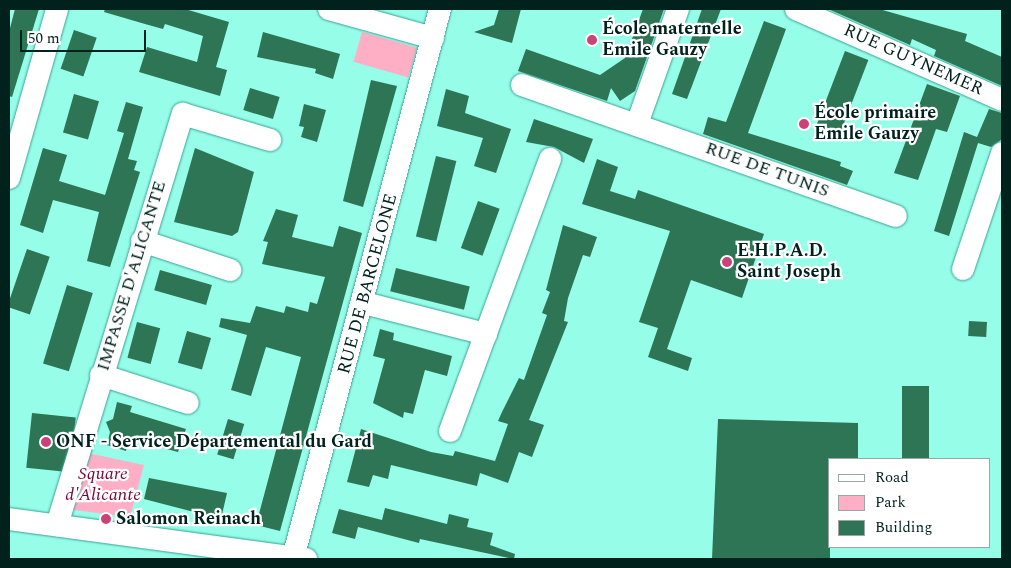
<!DOCTYPE html>
<html>
<head>
<meta charset="utf-8">
<style>
  body { margin:0 }
  #map { position:relative; width:1011px; height:568px; overflow:hidden; background:#96fde9; font-family:Spectral,serif }
  div>[style] { position:absolute }
  [style*='--x'] { left:calc(var(--x)*1px); top:calc(var(--y)*1px); width:calc(var(--w)*1px); rotate:calc(var(--a)*1deg) }
  .green>* { inset:0; background:#feaec5; transform-origin:0 0 }
  .building>* { inset:0; background:#2d7554; transform-origin:0 0 }
  .roads { filter:drop-shadow(0 0 1px #38a493) drop-shadow(0 0 1px #38a493) }
  .minor>* { height:22px; margin:-11px; padding:0 11px; transform-origin:11px; border-radius:11px; background:#fff }
  .dots>* { width:14px; height:14px; translate:-50% -50%; box-sizing:border-box; border:2px solid #fff; border-radius:50% }
  span { translate:-50% -50%; white-space:nowrap; text-align:center; line-height:1.15; -webkit-text-stroke:4.5px #fff; paint-order:stroke }
  .poi-label { font-size:18px; color:#00211c; font-weight:700 }
  .left { translate:0 -50%; text-align:left }
  .street-label { font-size:18px; color:#00211c }
  .park-label { font-size:18px; color:#75073c; font-style:italic }
  .frame { position:absolute; inset:0; border:10px solid #00211c; pointer-events:none }
  .legend { position:absolute; left:828px; top:458px; width:162px; height:90px; box-sizing:border-box; background:#fff; border:1px solid #99a6a4; margin:0; padding:6px 9px; list-style:none; font-size:15px; color:#00211c }
  .legend li { display:flex; align-items:center; gap:10px; height:25px }
  .legend b { width:25px; border:1px solid #99a6a4 }
  .scale { position:absolute; left:20px; top:30px; width:126px; height:22px; box-sizing:border-box; border:2px solid #00211c; border-top:0; padding-left:6px; font-size:15px; line-height:18px; white-space:nowrap; color:#00211c; -webkit-text-stroke:4px #fff; paint-order:stroke }
</style>
</head>
<body>
<div id="map">
  <div class="green">
    <div style="left:362px;top:32px;width:57px;height:31px;rotate:16deg"></div>
    <div style="clip-path:polygon(83px 452px,144px 465px,130px 517px,66px 509px)"></div>
  </div>
  <div class="building">
    <div style="clip-path:polygon(15px 9px,39px 9px,12px 97px,9px 96px,9px 32px)"></div>
    <div style="clip-path:polygon(105px 9px,185px 9px,229px 22px,216px 67px,227px 70px,220px 96px,139px 72px,147px 47px,197px 62px,203px 36px,165px 24px,163px 29px,145px 24px,104px 12px)"></div>
    <div style="clip-path:polygon(499px 9px,521px 9px,512px 43px,474px 32px,494px 25px)"></div>
    <div style="clip-path:polygon(643px 9px,664px 9px,635px 91px,620px 101px,611px 88px,607px 101px,518px 71px,526px 49px,600px 75px,625px 58px)"></div>
    <div style="clip-path:polygon(702px 9px,721px 9px,687px 99px,672px 94px)"></div>
    <div style="clip-path:polygon(828px 9px,879px 9px,967px 34px,965px 41px,1002px 57px,1002px 86px,934px 56px,936px 50px,912px 39px,910px 45px)"></div>
    <div style="clip-path:polygon(764px 21px,786px 29px,748px 133px,841px 162px,840px 166px,853px 171px,847px 185px,703px 134px,708px 117px,726px 122px)"></div>
    <div style="left:74px;top:30px;width:24px;height:41px;rotate:19deg"></div>
    <div style="clip-path:polygon(263px 32px,340px 54px,333px 79px,315px 73px,316px 69px,257px 57px)"></div>
    <div style="left:845px;top:51px;width:25px;height:78px;rotate:21deg"></div>
    <div style="clip-path:polygon(371px 80px,397px 86px,363px 207px,343px 201px)"></div>
    <div style="clip-path:polygon(927px 84px,960px 96px,947px 132px,936px 129px,918px 180px,894px 173px)"></div>
    <div style="left:250px;top:88px;width:31px;height:23px;rotate:17deg"></div>
    <div style="clip-path:polygon(446px 89px,469px 96px,465px 113px,511px 129px,496px 173px,474px 166px,483px 138px,437px 126px)"></div>
    <div style="left:74px;top:94px;width:26px;height:40px;rotate:16deg"></div>
    <div style="clip-path:polygon(126px 102px,143px 107px,128px 159px,137px 161px,134px 170px,140px 172px,110px 267px,87px 261px,99px 212px,53px 200px,43px 233px,20px 225px,43px 148px,67px 155px,59px 181px,105px 195px,124px 133px,117px 131px)"></div>
    <div style="clip-path:polygon(304px 104px,326px 110px,317px 142px,301px 137px,304px 127px,299px 126px)"></div>
    <div style="clip-path:polygon(989px 109px,1002px 113px,1001px 140px,991px 147px,978px 143px,949px 236px,934px 231px,964px 132px,977px 137px)"></div>
    <div style="clip-path:polygon(534px 119px,593px 139px,584px 163px,554px 147px,526px 142px)"></div>
    <div style="clip-path:polygon(195px 148px,254px 172px,238px 232px,232px 236px,174px 222px)"></div>
    <div style="left:436px;top:156px;width:21px;height:83px;rotate:14deg"></div>
    <div style="clip-path:polygon(597px 159px,618px 167px,610px 191px,635px 199px,638px 190px,764px 234px,742px 298px,691px 280px,667px 349px,692px 358px,688px 371px,648px 357px,658px 328px,639px 322px,670px 231px,582px 204px)"></div>
    <div style="left:478px;top:201px;width:23px;height:50px;rotate:20deg"></div>
    <div style="clip-path:polygon(276px 209px,298px 215px,292px 237px,333px 247px,339px 226px,362px 233px,280px 531px,256px 525px,301px 357px,266px 347px,251px 396px,231px 390px,247px 335px,219px 327px,221px 318px,250px 323px,256px 306px,284px 313px,286px 306px,308px 312px,310px 302px,317px 304px,325px 277px,262px 264px,268px 242px,263px 241px)"></div>
    <div style="clip-path:polygon(563px 225px,597px 237px,590px 257px,583px 255px,568px 298px,564px 321px,568px 322px,529px 420px,544px 425px,532px 457px,519px 452px,508px 483px,480px 473px,477px 486px,391px 465px,388px 479px,373px 475px,369px 487px,347px 482px,361px 429px,431px 452px,453px 456px,455px 451px,495px 461px,508px 424px,498px 421px,502px 412px,519px 378px,524px 380px,547px 315px,542px 313px,550px 292px,546px 290px)"></div>
    <div style="left:27px;top:249px;width:24px;height:61px;rotate:19deg"></div>
    <div style="left:396px;top:268px;width:76px;height:24px;rotate:14deg"></div>
    <div style="left:160px;top:270px;width:54px;height:21px;rotate:16deg"></div>
    <div style="left:67px;top:285px;width:27px;height:82px;rotate:17deg"></div>
    <div style="left:969px;top:321px;width:18px;height:15px;rotate:3deg"></div>
    <div style="left:137px;top:322px;width:24px;height:37px;rotate:15deg"></div>
    <div style="clip-path:polygon(380px 329px,394px 333px,393px 340px,452px 356px,447px 376px,425px 370px,413px 414px,404px 412px,403px 418px,373px 403px,385px 359px,373px 356px)"></div>
    <div style="left:187px;top:331px;width:25px;height:33px;rotate:16deg"></div>
    <div style="left:902px;top:386px;width:27px;height:73px"></div>
    <div style="clip-path:polygon(117px 402px,132px 406px,130px 412px,186px 429px,178px 452px,129px 439px,126px 451px,107px 445px,110px 432px,106px 422px,113px 419px)"></div>
    <div style="left:32px;top:413px;width:44px;height:55px;rotate:6deg"></div>
    <div style="left:228px;top:419px;width:17px;height:37px;rotate:17deg"></div>
    <div style="clip-path:polygon(718px 419px,858px 423px,858px 459px,830px 459px,830px 559px,712px 559px)"></div>
    <div style="clip-path:polygon(149px 478px,227px 493px,221px 519px,144px 499px)"></div>
    <div style="clip-path:polygon(385px 508px,447px 524px,449px 514px,469px 519px,467px 527px,493px 533px,490px 545px,515px 554px,514px 559px,420px 539px,419px 543px,358px 527px,355px 539px,332px 533px,339px 509px,382px 520px)"></div>
  </div>
  <div class="roads">
    <div class="minor">
      <div style="--x:329;--y:9;--w:108;--a:15.6"></div>
      <div style="--x:796;--y:9;--w:225;--a:23.8"></div>
      <div style="--x:522;--y:85;--w:396;--a:19.3"></div>
      <div style="--x:637;--y:124;--w:122;--a:-70.4"></div>
      <div style="--x:9;--y:178;--w:176;--a:-74.1"></div>
      <div style="--x:142;--y:241;--w:93;--a:18.2"></div>
      <div style="--x:963;--y:269;--w:122;--a:-71.4"></div>
      <div style="--x:364;--y:303;--w:126;--a:14.3"></div>
      <div style="--x:101;--y:375;--w:91;--a:17.8"></div>
      <div style="--x:450;--y:431;--w:290;--a:-69.8"></div>
      <div style="--x:9;--y:519;--w:300;--a:7.7"></div>
      <div style="--x:57;--y:525;--w:430;--a:-73"></div>
      <div style="--x:183;--y:114;--w:91;--a:16.6"></div>
      <div style="--x:293;--y:558;--w:568;--a:-75.01"></div>
    </div>
  </div>
  <div class="dots">
    <div style="left:592px;top:40px;background:#cc4178"></div>
    <div style="left:804px;top:124px;background:#cc4178"></div>
    <div style="left:727px;top:262px;background:#cc4178"></div>
    <div style="left:46px;top:442px;background:#cc4178"></div>
    <div style="left:106px;top:519px;background:#cc4178"></div>
  </div>
  <div class="poi-label">
    <span class="left" style="left:602px;top:40px">École maternelle<br>Emile Gauzy</span>
    <span class="left" style="left:814px;top:124px">École primaire<br>Emile Gauzy</span>
    <span class="left" style="left:737px;top:262px">E.H.P.A.D.<br>Saint Joseph</span>
    <span class="left" style="left:56px;top:442px">ONF - Service Départemental du Gard</span>
    <span class="left" style="left:116px;top:519px">Salomon Reinach</span>
  </div>
  <div class="street-label">
    <span style="left:913px;top:60px;rotate:24deg">RUE GUYNEMER</span>
    <span style="left:767px;top:170px;rotate:20deg">RUE DE TUNIS</span>
    <span style="left:132px;top:276px;rotate:-73deg">IMPASSE D'ALICANTE</span>
    <span style="left:368px;top:284px;rotate:-75deg">RUE DE BARCELONE</span>
  </div>
  <div class="park-label">
    <span style="left:103px;top:485px">Square<br>d'Alicante</span>
  </div>
  <div class="frame"></div>
  <ul class="legend">
  <li><b style="height:6px;background:#fff"></b>Road</li>
  <li><b style="height:14px;background:#feaec5"></b>Park</li>
  <li><b style="height:14px;background:#2d7554"></b>Building</li>
  </ul>
  <div class="scale">50 m</div>
</div>
</body>
</html>
